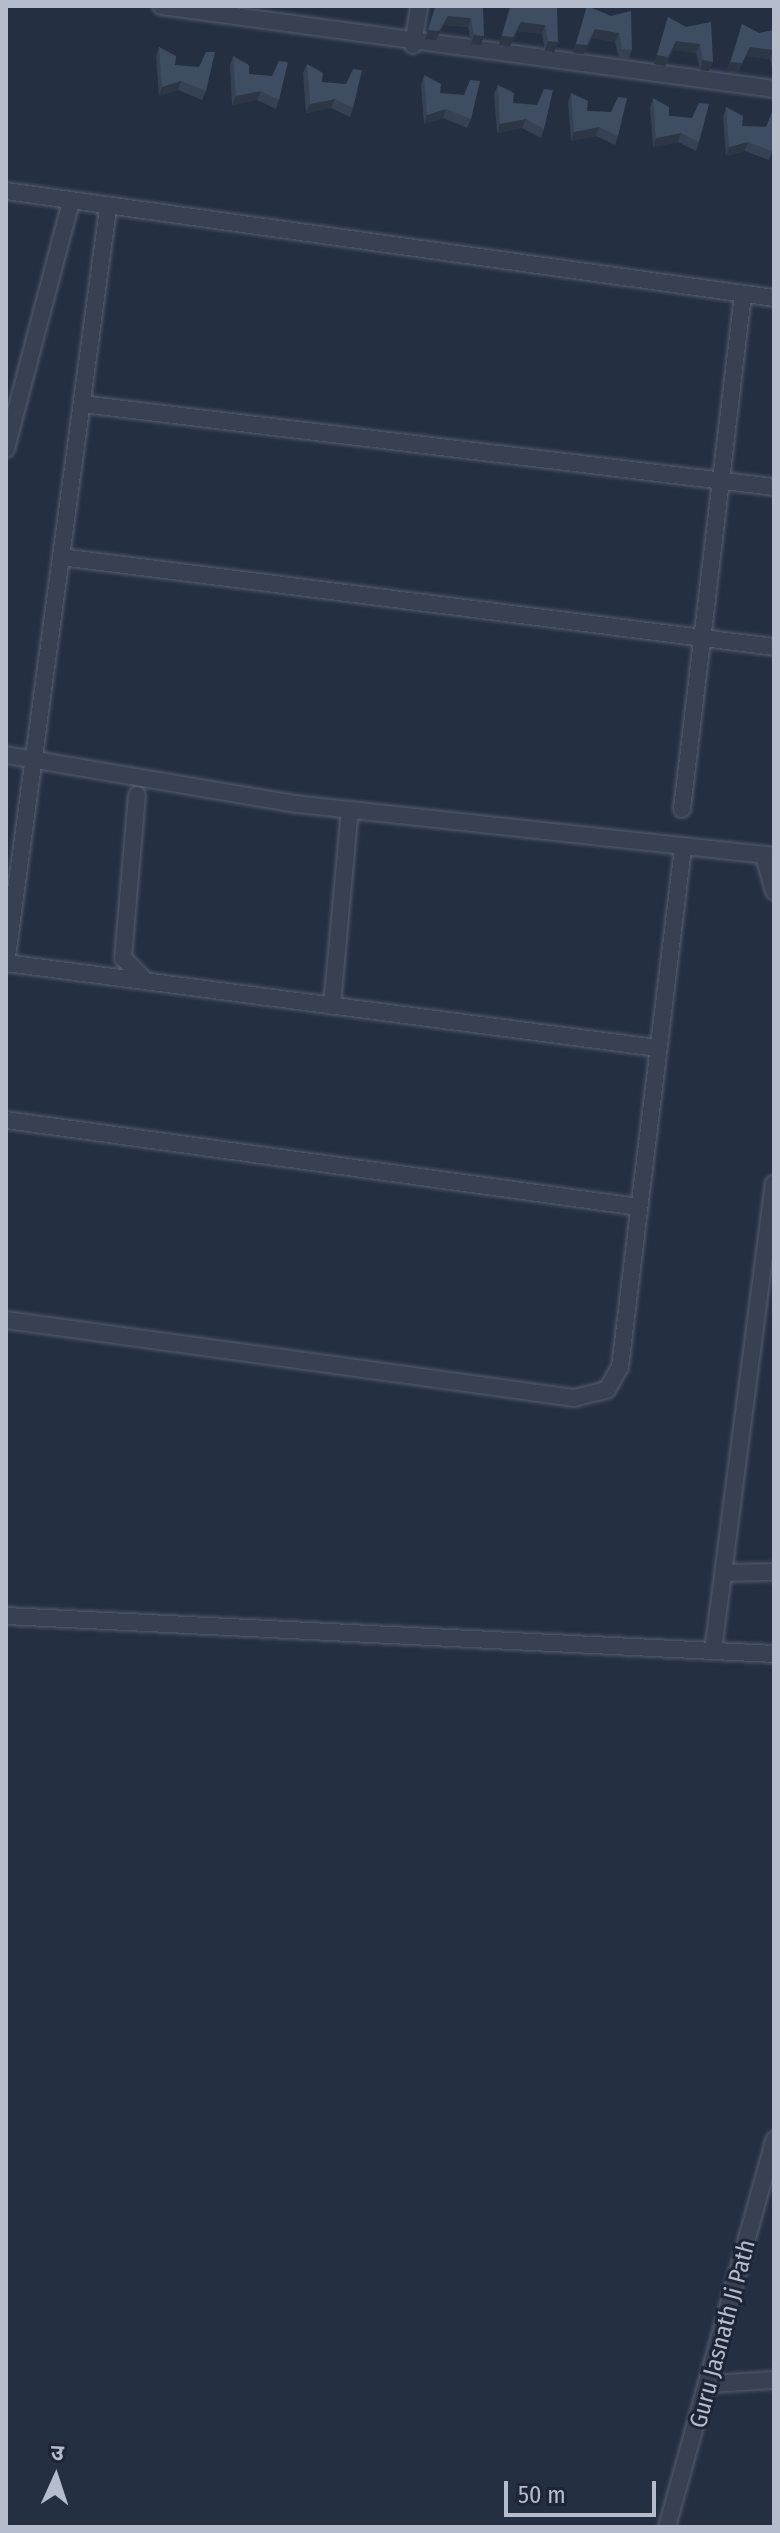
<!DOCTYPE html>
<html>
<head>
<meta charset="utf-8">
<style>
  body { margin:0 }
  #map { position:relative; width:780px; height:2533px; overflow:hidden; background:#242f42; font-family:"Fira Sans Condensed","Noto Sans Devanagari",sans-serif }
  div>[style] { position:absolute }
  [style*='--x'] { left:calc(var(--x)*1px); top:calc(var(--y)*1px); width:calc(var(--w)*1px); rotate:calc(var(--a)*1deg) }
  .roads { filter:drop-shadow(0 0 2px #565f6f) drop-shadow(0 0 2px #565f6f) }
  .street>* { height:16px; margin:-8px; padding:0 8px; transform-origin:8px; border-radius:8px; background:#384152 }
  .wall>* { inset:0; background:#364254 }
  .shaded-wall>* { inset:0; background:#2c3645 }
  .building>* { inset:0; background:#3f4d62 }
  span { translate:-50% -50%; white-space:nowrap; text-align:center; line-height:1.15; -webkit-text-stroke:6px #1d2637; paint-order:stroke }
  .street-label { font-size:24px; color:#b5bdcc }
  .frame { position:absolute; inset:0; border:8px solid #b5bdcc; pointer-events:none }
  .north { position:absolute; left:16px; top:2437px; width:80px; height:80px; -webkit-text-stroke:6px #1d2637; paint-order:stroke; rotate:3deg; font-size:22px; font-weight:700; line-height:32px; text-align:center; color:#b5bdcc }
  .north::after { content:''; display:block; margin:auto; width:28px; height:36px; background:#b5bdcc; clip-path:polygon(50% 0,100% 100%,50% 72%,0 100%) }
  .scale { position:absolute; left:504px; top:2481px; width:152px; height:36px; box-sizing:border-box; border:4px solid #b5bdcc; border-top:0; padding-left:10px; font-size:24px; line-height:28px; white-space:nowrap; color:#b5bdcc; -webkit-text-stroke:6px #1d2637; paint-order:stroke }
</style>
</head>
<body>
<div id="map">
  <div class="roads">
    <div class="street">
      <div style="--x:161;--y:6;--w:619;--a:7.71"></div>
      <div style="--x:413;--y:45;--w:39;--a:-81"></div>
      <div style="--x:6;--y:191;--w:775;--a:7.93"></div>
      <div style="--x:82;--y:404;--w:697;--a:6.84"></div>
      <div style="--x:6;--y:449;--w:256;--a:-75.3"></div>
      <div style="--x:61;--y:557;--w:719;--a:7.19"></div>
      <div style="--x:6;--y:755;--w:294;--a:9.6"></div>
      <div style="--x:296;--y:804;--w:481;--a:6.2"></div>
      <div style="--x:137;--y:795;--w:164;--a:94.9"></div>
      <div style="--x:123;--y:958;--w:33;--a:45"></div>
      <div style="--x:682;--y:809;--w:519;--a:-83.24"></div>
      <div style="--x:765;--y:860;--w:33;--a:74"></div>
      <div style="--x:6;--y:963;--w:658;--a:7.43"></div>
      <div style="--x:6;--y:964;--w:762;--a:-82.31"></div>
      <div style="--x:332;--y:1006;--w:197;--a:-84.8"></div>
      <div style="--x:6;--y:1120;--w:639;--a:7.83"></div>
      <div style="--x:6;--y:1320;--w:573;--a:7.82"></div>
      <div style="--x:574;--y:1398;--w:34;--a:-14"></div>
      <div style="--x:607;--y:1390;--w:26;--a:-61"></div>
      <div style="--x:620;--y:1367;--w:523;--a:-83.08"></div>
      <div style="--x:723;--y:1573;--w:51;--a:-1.1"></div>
      <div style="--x:6;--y:1616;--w:769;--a:2.83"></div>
      <div style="--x:713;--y:1651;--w:471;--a:-82.6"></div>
      <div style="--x:712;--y:2384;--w:62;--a:-3.7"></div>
      <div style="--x:667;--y:2527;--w:402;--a:-74.5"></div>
    </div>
  </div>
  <div class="wall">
    <div style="clip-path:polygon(435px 6px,483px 6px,481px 45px,471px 44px,468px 27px,444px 25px,436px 40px,425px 39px)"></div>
    <div style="clip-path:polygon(510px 6px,530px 7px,558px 42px,554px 52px,545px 50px,542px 34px,518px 31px,510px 46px,499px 45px)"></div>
    <div style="clip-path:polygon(587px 6px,611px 16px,632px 50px,628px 59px,619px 58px,615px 42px,592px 38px,584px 54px,573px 53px)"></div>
    <div style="clip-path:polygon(668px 17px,686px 27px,713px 62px,709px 71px,700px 70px,696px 53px,673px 50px,665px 66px,654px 64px)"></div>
    <div style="clip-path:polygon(742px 24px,759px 33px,774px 30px,774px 76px,770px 59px,746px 56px,738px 72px,727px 71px)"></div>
    <div style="clip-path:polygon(159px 47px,175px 65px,206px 91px,202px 100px,178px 90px,159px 96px,156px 56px)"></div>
    <div style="clip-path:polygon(233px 56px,249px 74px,279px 100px,276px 109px,257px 100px,232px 105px,230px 65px)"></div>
    <div style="clip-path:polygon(307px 64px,322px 82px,353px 108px,350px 117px,331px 108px,306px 113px,303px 73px)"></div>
    <div style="clip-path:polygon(424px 75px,440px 93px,471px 119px,467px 128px,443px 118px,424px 124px,421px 85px)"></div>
    <div style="clip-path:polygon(498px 85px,513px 103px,544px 129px,541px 138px,522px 128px,497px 133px,494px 94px)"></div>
    <div style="clip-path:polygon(571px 93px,587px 111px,611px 112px,618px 136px,615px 145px,596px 136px,571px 141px,568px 102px)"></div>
    <div style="clip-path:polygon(653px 98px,669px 116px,692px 118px,699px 142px,696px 151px,678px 142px,653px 147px,650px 107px)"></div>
    <div style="clip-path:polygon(726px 107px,742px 126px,766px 127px,772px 151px,769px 160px,745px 151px,726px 156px,723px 117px)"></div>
  </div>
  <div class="shaded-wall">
    <div style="clip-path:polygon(448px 16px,471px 18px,468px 27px,444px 25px,436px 40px,425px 39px,428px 30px)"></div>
    <div style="clip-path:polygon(521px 22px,545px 25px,542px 34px,518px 31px,510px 46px,499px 45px,502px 36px)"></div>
    <div style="clip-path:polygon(595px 29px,619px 33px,615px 42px,592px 38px,584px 54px,573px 53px,576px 44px)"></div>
    <div style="clip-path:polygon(474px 35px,484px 36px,481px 45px,471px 44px)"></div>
    <div style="clip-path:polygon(548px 41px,558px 42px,554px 52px,545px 50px)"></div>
    <div style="clip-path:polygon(676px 41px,700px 44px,696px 53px,673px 50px,665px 66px,654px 64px,657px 55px)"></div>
    <div style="clip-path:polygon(750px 47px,773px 50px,770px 59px,746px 56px,738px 72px,727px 71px,731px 62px)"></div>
    <div style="clip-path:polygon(703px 60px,713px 62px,709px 71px,700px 70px)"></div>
    <div style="clip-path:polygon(181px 81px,178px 90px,159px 96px,162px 87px)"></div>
    <div style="clip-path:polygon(261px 91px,257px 100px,232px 105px,236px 96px)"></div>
    <div style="clip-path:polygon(335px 99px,331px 108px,306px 113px,310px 104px)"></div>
    <div style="clip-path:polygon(446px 109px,443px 118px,424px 124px,427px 115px)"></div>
    <div style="clip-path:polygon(526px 119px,522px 128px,497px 133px,500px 124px)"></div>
    <div style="clip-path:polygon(599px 127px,596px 136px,571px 141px,574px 132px)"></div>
    <div style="clip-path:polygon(681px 133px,678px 142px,653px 147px,656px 138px)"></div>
    <div style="clip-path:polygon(748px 142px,745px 151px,726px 156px,729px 147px)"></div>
  </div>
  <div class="building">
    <div style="clip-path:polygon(436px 6px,483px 6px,484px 36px,474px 35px,471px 18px,448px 16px,439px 31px,428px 30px)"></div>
    <div style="clip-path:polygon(511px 6px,528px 6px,530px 7px,557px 6px,558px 42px,548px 41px,545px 25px,521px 22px,513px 37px,502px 36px)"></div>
    <div style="clip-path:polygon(587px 6px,611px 16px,631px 11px,632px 50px,622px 49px,619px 33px,595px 29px,587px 45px,576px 44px)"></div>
    <div style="clip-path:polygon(668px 17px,686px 27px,711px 22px,713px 62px,703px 60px,700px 44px,676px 41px,668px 57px,657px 55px)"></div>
    <div style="clip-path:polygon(742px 24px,759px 33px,774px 30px,774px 54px,773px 50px,750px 47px,742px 63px,731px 62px)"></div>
    <div style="clip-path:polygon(159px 47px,176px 56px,175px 65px,199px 67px,206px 52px,215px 52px,206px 91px,181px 81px,162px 87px)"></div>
    <div style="clip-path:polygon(233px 56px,249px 65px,249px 74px,272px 76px,279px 61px,288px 62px,279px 100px,261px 91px,236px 96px)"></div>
    <div style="clip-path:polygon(307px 64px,323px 73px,322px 82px,346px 84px,353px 69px,362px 70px,353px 108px,335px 99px,310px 104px)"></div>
    <div style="clip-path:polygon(424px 75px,441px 84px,440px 93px,464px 95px,470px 80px,480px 81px,471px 119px,446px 109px,427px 115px)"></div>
    <div style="clip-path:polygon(498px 85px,514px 93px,513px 103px,537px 105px,544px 89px,553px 90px,544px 129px,526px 119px,500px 124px)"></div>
    <div style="clip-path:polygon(571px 93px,588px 101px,587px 111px,611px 112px,618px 97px,627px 98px,618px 136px,599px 127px,574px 132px)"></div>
    <div style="clip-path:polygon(653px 98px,669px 107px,669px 116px,692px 118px,699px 103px,709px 104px,699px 142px,681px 133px,656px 138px)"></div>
    <div style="clip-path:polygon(726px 107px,743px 116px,742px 126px,766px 127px,772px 112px,774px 112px,774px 145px,772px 151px,748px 142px,729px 147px)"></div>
  </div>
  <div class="street-label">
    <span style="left:723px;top:2334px;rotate:-75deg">Guru Jasnath Ji Path</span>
  </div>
  <div class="frame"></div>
  <div class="north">उ</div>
  <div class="scale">50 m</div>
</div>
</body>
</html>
